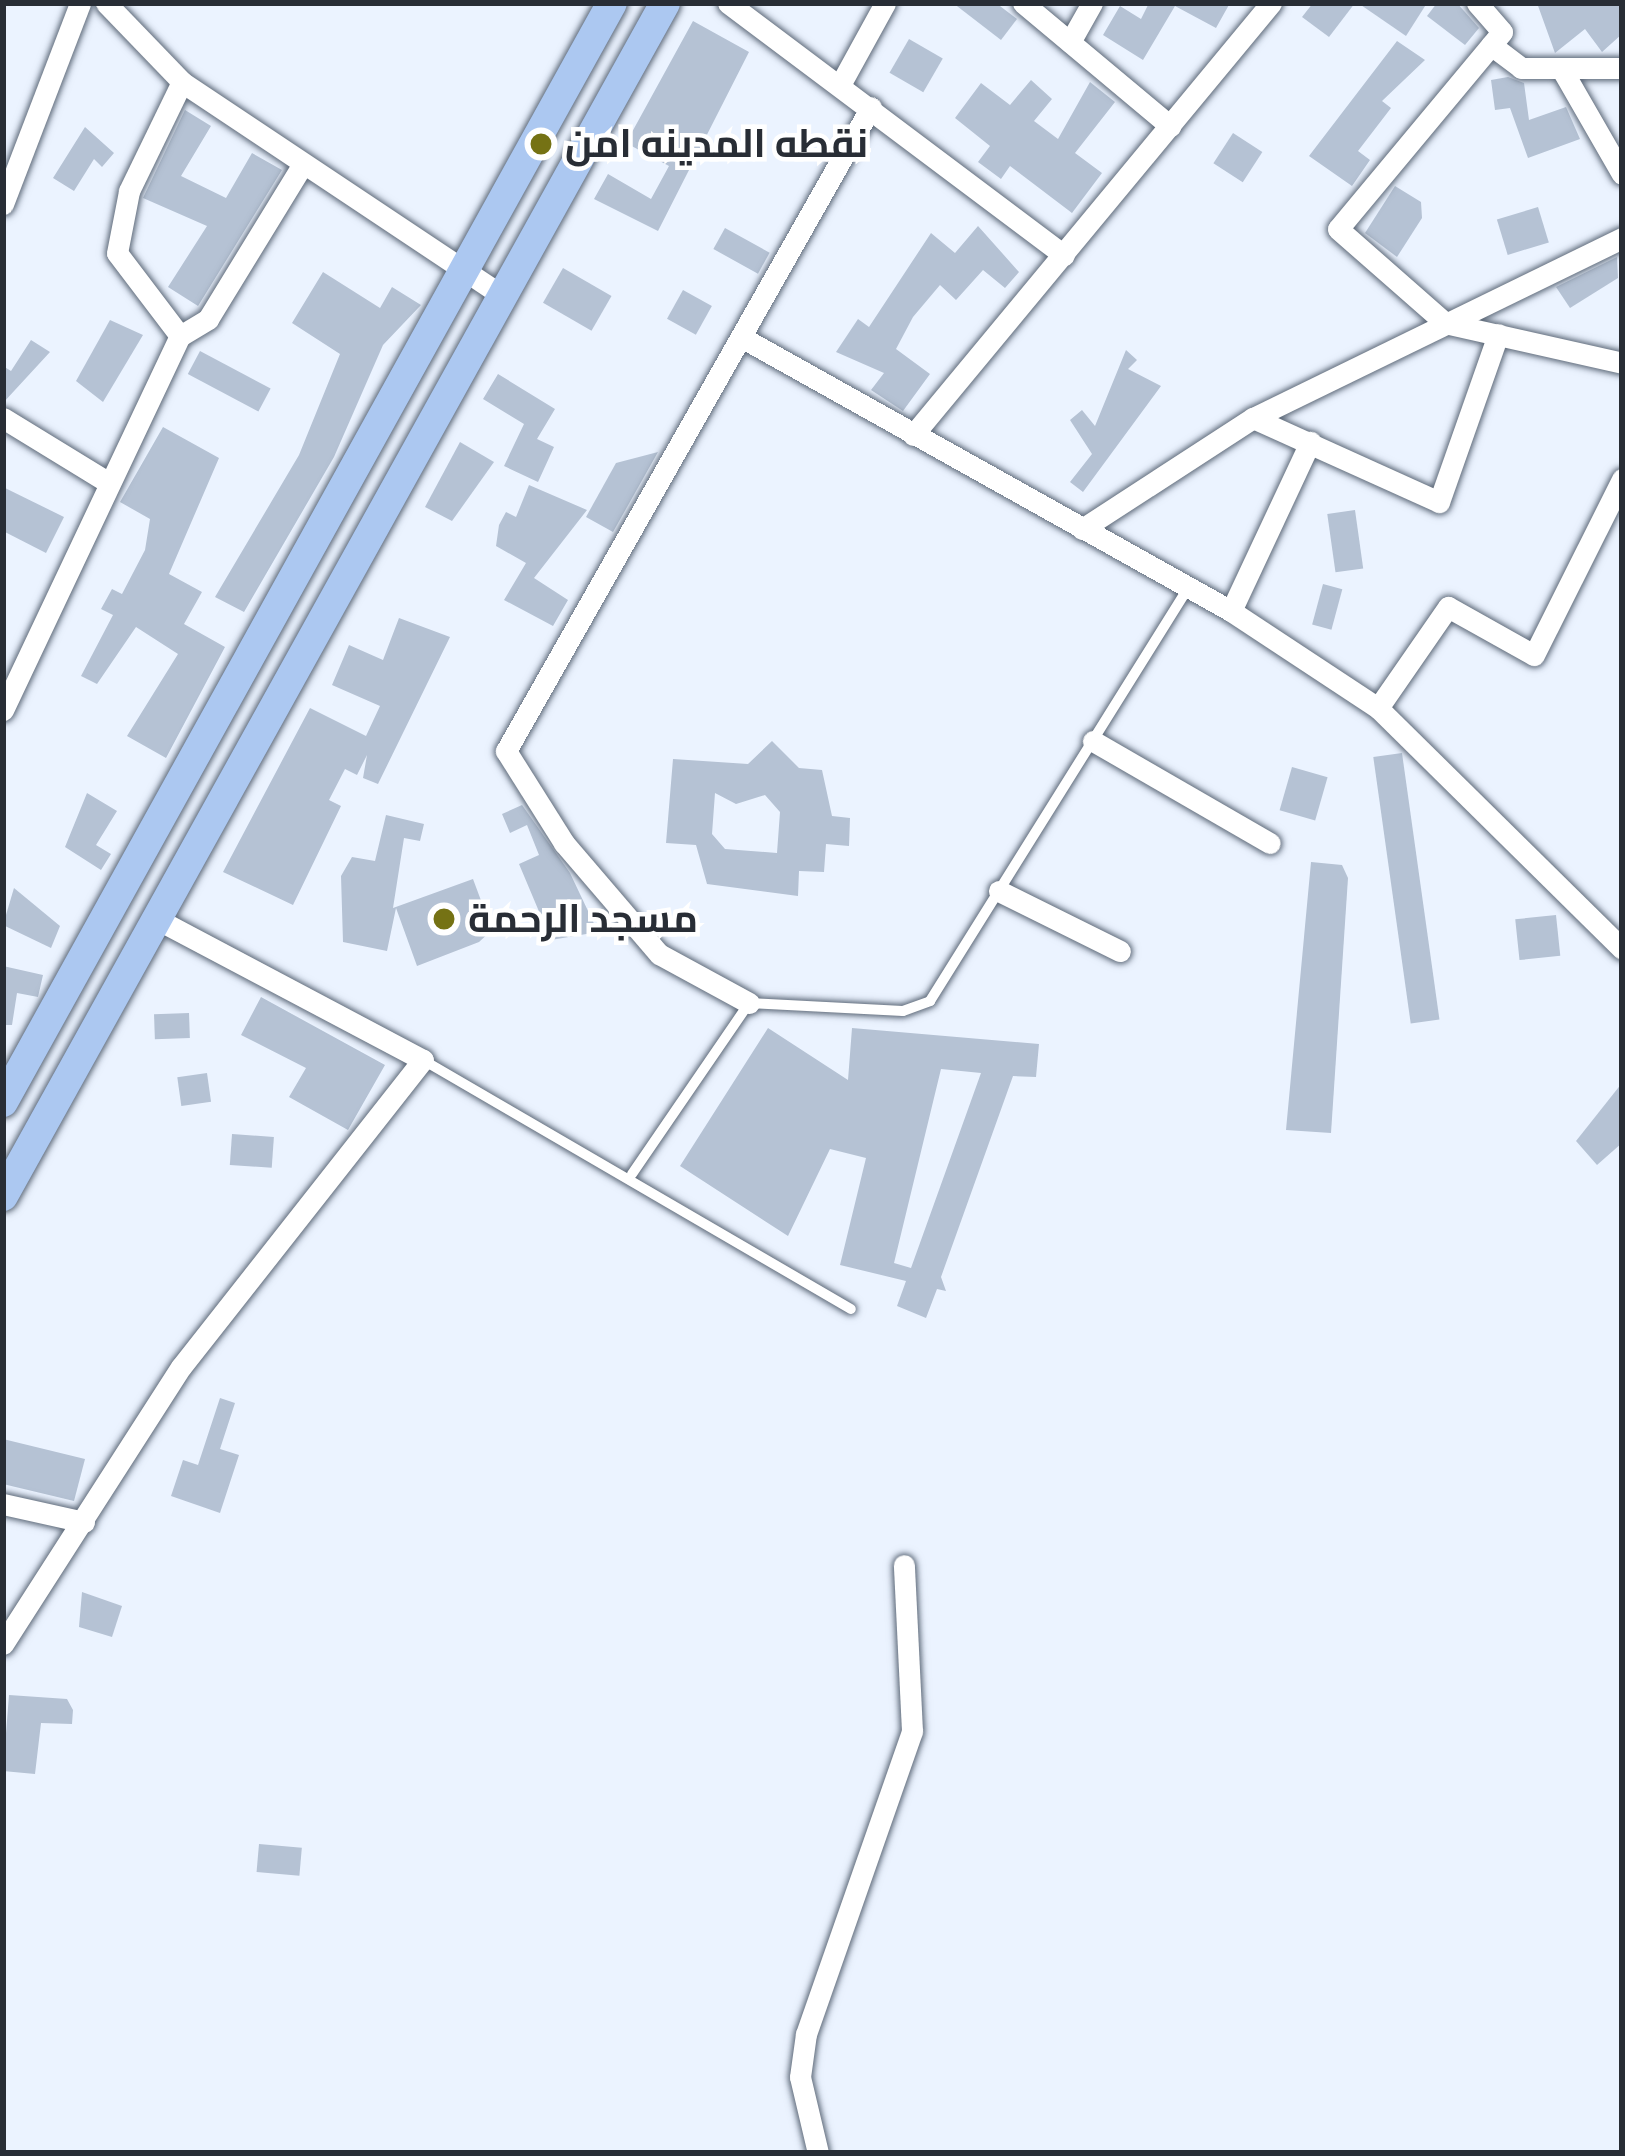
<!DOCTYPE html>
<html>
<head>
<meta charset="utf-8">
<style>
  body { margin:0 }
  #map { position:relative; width:1625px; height:2156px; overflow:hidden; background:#ebf3ff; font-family:"Roboto Condensed",Cairo,sans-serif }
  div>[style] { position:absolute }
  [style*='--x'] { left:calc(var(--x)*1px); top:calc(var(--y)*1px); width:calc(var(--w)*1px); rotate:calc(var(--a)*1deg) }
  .building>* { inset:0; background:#b5c2d4; transform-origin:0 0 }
  .roads { filter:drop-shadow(0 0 3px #5e6a7a) drop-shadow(0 0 3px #5e6a7a) }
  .service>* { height:10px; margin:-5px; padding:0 5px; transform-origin:5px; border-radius:5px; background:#fff }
  .minor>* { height:21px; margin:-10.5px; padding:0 10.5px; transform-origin:10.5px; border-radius:10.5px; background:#fff }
  .primary>* { height:30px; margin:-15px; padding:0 15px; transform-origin:15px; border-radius:15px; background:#acc8f1 }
  .dots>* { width:33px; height:33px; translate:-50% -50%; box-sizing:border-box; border:6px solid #fff; border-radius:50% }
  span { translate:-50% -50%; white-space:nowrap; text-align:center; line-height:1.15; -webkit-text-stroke:9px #fff; paint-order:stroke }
  .poi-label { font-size:39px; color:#282d35; font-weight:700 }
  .left { translate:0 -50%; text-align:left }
  .frame { position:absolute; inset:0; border:6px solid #282d35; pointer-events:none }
</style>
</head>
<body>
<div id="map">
  <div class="building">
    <div style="clip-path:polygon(953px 3px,996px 3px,1017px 19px,1001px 40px)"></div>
    <div style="clip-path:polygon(1149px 3px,1230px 3px,1216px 28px,1175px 6px,1143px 60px,1103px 35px,1120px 6px,1141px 19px)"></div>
    <div style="clip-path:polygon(1313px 3px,1355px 3px,1329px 37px,1302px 17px)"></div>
    <div style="clip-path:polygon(1358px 3px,1427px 3px,1406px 36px)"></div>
    <div style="clip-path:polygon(1437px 3px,1457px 3px,1479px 28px,1465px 45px,1427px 16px)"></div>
    <div style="clip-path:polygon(1537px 3px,1622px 3px,1622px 34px,1602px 52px,1585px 29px,1555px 53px)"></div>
    <div style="clip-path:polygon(693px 21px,749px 52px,658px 231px,594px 199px,608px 174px,651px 199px,669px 166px,626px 143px)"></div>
    <div style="left:909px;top:39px;width:39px;height:39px;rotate:30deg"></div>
    <div style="clip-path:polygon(1397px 41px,1425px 60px,1382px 101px,1391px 108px,1358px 151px,1370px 160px,1352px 186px,1309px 156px)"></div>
    <div style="clip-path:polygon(1508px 77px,1524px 83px,1529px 120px,1566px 107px,1580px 139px,1528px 158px,1510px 108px,1495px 110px,1491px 80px)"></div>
    <div style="clip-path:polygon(1031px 80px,1052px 99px,1034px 121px,1058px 139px,1090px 82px,1115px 102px,1075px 153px,1102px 173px,1072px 213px,1010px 166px,1001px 179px,978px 162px,990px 146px,955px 118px,981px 83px,1010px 105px)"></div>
    <div style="clip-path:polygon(185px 110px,211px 126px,181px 176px,226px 198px,252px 153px,282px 170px,198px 306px,168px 287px,207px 226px,143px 198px)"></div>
    <div style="clip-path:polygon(85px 127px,114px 153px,102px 167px,94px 159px,74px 191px,53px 178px)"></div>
    <div style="left:1233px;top:133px;width:35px;height:36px;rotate:33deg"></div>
    <div style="clip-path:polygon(1395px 186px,1421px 202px,1422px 218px,1397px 257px,1365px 233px)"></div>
    <div style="left:1538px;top:207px;width:37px;height:43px;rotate:73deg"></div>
    <div style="clip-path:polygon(978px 226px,1019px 272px,1005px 288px,983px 270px,956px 300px,940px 285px,913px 317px,896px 349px,930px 374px,903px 411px,871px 390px,884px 373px,836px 352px,858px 319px,869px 327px,931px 233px,955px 253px)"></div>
    <div style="left:725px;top:228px;width:51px;height:24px;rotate:29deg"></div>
    <div style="clip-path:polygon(1617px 257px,1618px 278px,1570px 308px,1556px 287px)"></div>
    <div style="left:563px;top:268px;width:56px;height:40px;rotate:30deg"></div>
    <div style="clip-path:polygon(323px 272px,380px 308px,392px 287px,421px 305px,383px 345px,334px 457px,244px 612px,215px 597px,299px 455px,340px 354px,292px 323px)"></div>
    <div style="left:683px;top:290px;width:33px;height:33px;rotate:29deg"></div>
    <div style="clip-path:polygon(110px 320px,143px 335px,103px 402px,76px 381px)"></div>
    <div style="clip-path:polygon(31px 340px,50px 352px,3px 403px,3px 366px,11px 371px)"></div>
    <div style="clip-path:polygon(1126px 350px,1137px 360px,1128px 369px,1161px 386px,1083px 492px,1070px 482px,1092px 454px,1070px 420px,1082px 410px,1095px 426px)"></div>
    <div style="left:200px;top:351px;width:80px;height:26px;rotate:28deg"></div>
    <div style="clip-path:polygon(498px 374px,555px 409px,537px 439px,554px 447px,538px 482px,504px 466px,524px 424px,483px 399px)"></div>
    <div style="clip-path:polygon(163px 427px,219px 458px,169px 574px,202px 592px,184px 624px,225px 647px,166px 758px,127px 736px,178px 654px,136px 627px,97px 684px,81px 676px,113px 615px,101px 609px,112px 589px,122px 594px,145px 550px,150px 519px,120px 502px)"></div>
    <div style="clip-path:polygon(460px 442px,494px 462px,452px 521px,425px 507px)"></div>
    <div style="clip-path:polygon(658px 452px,613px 532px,586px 517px,616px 463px)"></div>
    <div style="clip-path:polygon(529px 485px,587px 510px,534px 578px,568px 600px,553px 626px,504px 600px,526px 563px,496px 546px,499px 525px,506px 512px,516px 517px)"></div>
    <div style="clip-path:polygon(3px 487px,64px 517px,46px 553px,3px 531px)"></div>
    <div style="left:1355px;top:510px;width:59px;height:28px;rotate:82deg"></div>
    <div style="left:1323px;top:584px;width:20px;height:42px;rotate:15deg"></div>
    <div style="clip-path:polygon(399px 618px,450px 637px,378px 784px,363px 778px,367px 755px,357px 775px,345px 769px,329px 800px,341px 806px,293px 905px,223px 872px,310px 708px,366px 736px,380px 706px,332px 685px,349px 645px,383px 660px)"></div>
    <div style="clip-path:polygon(evenodd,772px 741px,799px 768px,822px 770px,832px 816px,850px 818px,849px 846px,826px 844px,824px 872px,799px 871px,798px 896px,707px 884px,696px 845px,666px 843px,673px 759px,748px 764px,772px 741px,715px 793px,736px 804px,765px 795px,780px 812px,777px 853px,725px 849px,712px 834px,715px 793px)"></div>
    <div style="left:1402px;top:753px;width:269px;height:29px;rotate:82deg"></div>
    <div style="left:1292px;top:767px;width:37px;height:45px;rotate:16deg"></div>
    <div style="clip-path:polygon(87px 793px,117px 811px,96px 845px,111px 854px,101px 870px,65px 847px)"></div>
    <div style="clip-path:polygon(522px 805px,570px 873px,598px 932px,551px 940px,519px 864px,539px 855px,527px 825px,510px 833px,502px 814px)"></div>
    <div style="clip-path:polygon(386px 815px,424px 824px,420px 841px,404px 838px,393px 908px,473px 879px,492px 930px,479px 942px,417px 966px,396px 908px,387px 951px,343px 942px,341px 876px,352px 857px,375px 861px)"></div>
    <div style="clip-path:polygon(1311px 862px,1342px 865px,1348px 878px,1331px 1133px,1286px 1130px)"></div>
    <div style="clip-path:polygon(14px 888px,60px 926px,51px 948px,3px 925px)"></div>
    <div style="left:1556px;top:915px;width:41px;height:41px;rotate:84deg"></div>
    <div style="clip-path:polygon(3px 966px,43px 975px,38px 997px,17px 993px,12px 1025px,3px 1025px)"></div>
    <div style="clip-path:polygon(261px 997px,385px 1065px,348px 1130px,289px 1097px,306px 1068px,241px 1035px)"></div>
    <div style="left:189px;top:1013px;width:25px;height:35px;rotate:88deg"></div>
    <div style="clip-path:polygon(evenodd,768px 1028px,848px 1080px,852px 1028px,1039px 1044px,1036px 1077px,1013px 1076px,941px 1277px,946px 1291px,937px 1289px,926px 1318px,897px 1306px,906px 1281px,840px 1265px,866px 1158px,830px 1149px,788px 1236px,680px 1166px,768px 1028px,941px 1069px,981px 1073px,911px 1268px,894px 1263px,941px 1069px)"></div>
    <div style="left:207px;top:1073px;width:29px;height:30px;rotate:82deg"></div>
    <div style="clip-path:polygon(1622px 1083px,1622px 1143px,1597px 1165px,1576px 1141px)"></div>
    <div style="left:232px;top:1134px;width:42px;height:31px;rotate:4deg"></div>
    <div style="clip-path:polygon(220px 1398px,235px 1403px,220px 1449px,239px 1455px,220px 1513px,171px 1496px,183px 1460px,198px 1465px)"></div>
    <div style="clip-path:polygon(3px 1439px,85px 1459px,74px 1501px,3px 1484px)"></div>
    <div style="clip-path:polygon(82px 1592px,122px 1606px,112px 1637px,79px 1627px)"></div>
    <div style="clip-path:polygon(9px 1695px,67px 1699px,73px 1710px,72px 1724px,41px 1723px,35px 1774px,3px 1771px)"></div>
    <div style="left:259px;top:1844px;width:43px;height:28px;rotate:5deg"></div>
  </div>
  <div class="roads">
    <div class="service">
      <div style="--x:423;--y:1060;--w:495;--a:30.2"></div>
      <div style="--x:632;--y:1174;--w:207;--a:-55.6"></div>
      <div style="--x:749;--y:1003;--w:154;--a:3"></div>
      <div style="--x:903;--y:1011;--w:29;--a:-20"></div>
      <div style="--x:930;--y:1001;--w:487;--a:-58"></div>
    </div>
    <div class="minor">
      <div style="--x:106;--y:3;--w:110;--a:46.1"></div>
      <div style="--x:182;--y:82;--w:386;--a:33.7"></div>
      <div style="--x:728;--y:3;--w:420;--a:36.9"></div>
      <div style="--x:1023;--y:3;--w:192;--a:39.9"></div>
      <div style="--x:1477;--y:3;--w:38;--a:49"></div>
      <div style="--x:1502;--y:32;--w:256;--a:129.8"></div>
      <div style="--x:1338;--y:229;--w:142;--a:41.3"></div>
      <div style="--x:1445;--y:323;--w:181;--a:12.7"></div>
      <div style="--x:1070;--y:42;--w:45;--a:-60.6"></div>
      <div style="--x:1491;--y:45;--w:38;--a:37"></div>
      <div style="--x:1521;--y:68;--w:101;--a:0"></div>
      <div style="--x:1561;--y:68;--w:122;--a:60.1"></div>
      <div style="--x:840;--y:85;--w:94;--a:-61.2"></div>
      <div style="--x:3;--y:204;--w:215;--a:-69"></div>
      <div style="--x:180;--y:336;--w:33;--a:-31"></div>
      <div style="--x:208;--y:319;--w:182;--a:-58.5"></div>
      <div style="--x:741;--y:337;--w:561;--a:29.21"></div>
      <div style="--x:1231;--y:611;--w:176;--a:33.4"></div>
      <div style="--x:1378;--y:708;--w:343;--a:44.6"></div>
      <div style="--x:3;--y:418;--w:124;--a:31.5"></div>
      <div style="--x:1253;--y:418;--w:204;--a:24.3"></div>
      <div style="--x:1439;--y:502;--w:178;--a:-70.6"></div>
      <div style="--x:913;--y:435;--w:561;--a:-50.35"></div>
      <div style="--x:1082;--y:529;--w:204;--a:-33"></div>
      <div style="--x:1253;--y:418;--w:411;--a:-26"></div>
      <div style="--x:1231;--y:611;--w:187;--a:-64.9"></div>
      <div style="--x:1378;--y:708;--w:123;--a:-55.3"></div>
      <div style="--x:1448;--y:607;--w:98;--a:29.2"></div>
      <div style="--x:1534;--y:655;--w:197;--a:-63.4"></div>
      <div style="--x:3;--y:710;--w:414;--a:-64.7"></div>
      <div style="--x:180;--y:336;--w:104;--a:-127.2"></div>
      <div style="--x:117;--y:253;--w:63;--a:-79"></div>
      <div style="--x:129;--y:191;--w:121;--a:-64.1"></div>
      <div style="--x:1093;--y:741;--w:204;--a:30"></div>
      <div style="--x:999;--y:891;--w:135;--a:26.4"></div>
      <div style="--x:749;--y:1003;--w:102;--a:-151.4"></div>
      <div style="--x:659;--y:954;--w:146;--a:-130.6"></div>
      <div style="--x:564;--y:843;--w:109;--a:-122.2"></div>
      <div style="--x:506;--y:751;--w:740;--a:-60.46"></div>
      <div style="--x:3;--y:1504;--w:83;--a:12.5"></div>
      <div style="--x:3;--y:1644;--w:329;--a:-57.3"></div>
      <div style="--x:181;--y:1367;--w:391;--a:-51.8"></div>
      <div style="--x:423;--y:1060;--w:301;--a:-152.1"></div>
      <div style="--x:818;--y:2153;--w:78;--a:-103.3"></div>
      <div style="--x:800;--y:2077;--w:43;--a:-82.1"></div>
      <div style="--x:806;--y:2034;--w:321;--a:-70.7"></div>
      <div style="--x:912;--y:1731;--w:166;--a:-92.8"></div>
    </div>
    <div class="primary">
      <div style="--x:3;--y:1102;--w:1256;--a:-61.01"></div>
      <div style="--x:3;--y:1196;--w:1364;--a:-60.97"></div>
    </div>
  </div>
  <div class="dots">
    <div style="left:541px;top:144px;background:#757214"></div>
    <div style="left:444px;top:919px;background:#757214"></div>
  </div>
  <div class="poi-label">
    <span class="left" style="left:565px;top:144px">نقطه المدينه امن</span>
    <span class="left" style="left:468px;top:919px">مسجد الرحمة</span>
  </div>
  <div class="frame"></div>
</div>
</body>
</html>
